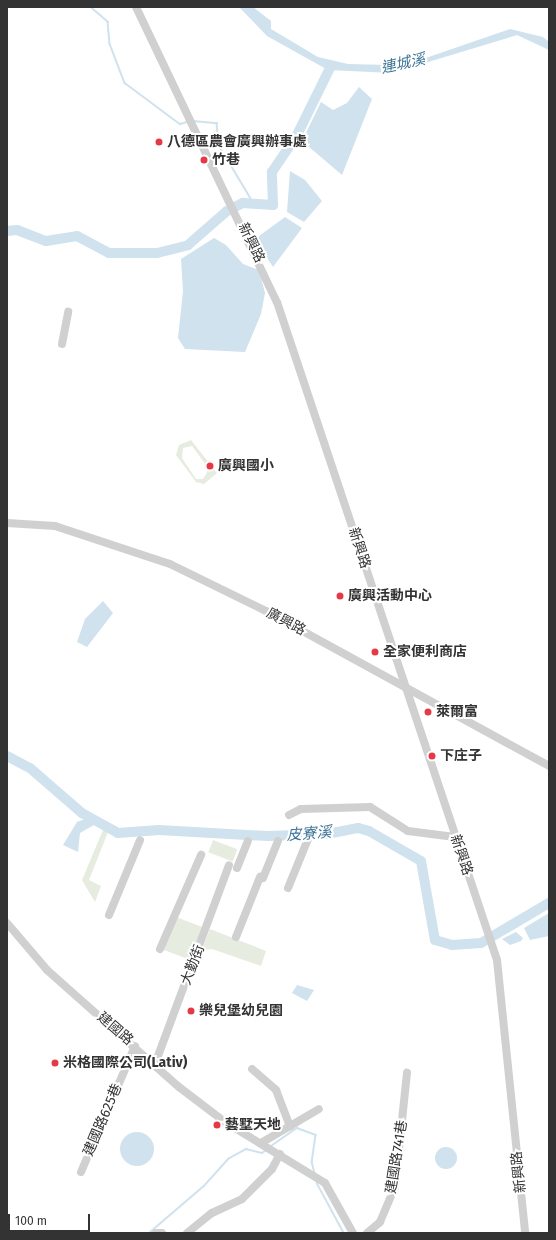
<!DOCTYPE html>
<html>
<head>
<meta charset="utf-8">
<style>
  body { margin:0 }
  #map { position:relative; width:556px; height:1240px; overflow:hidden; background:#fff; font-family:"Fira Sans","Noto Sans TC",sans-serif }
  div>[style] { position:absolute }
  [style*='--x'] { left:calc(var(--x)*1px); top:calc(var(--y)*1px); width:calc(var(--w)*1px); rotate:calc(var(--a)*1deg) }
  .green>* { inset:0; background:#e6ecdf; transform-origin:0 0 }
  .water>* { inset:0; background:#cfe2ee }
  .round { border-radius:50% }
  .stream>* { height:1.5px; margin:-0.75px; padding:0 0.75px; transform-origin:0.75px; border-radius:0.75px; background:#cfe2ee }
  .river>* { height:10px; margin:-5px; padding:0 5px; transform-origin:5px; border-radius:5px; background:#cfe2ee }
  .minor>* { height:8px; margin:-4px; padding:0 4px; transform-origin:4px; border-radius:4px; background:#d0d0d0 }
  .dots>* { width:11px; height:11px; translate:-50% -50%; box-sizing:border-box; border:2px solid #fff; border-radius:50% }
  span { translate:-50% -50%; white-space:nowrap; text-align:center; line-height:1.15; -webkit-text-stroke:4px #fff; paint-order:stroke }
  .poi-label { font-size:14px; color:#333; font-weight:700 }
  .left { translate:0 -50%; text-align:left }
  .street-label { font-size:14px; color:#333 }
  .water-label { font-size:15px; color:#3f7597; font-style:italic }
  .frame { position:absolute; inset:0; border:8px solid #333; pointer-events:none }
  .scale { position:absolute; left:8px; top:1214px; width:82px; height:18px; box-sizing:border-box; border:2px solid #333; border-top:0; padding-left:5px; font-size:12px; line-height:14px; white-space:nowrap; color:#333; -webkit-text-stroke:3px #fff; paint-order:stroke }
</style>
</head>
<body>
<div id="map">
  <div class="green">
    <div style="clip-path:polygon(evenodd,191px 440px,217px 473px,204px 484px,196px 482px,176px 455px,179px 445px,191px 440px,192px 446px,209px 469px,203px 479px,196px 479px,182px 458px,183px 448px,192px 446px)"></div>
    <div style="clip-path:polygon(103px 830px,108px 832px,89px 880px,101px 886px,95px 902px,82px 880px)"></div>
    <div style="left:213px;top:840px;width:26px;height:13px;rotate:21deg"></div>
    <div style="left:176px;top:917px;width:28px;height:35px;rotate:21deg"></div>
    <div style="clip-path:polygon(210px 929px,266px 951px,261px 966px,212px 949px,202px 950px)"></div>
  </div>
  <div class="water">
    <div style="clip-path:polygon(239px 7px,253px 7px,271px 21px,271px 29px,318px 57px,348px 64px,390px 65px,417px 61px,510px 29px,543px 37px,549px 42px,549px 50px,517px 35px,392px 73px,328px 70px,267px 36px)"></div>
    <div style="clip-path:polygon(359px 87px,372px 99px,342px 175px,302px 141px,321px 102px,333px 110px,347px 103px)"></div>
    <div style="clip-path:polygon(290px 171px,305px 180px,322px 201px,304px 222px,287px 212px)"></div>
    <div style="clip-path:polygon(285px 217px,302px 228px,273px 267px,255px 239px)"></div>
    <div style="clip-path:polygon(214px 238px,226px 245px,243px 264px,259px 270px,265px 293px,261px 314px,245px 352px,185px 349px,178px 338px,183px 291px,181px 259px)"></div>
    <div style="clip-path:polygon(103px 601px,113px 613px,87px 647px,77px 642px,85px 619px)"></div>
    <div style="clip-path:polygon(85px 819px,94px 825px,80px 833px,78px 852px,63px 845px,77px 822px)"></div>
    <div style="clip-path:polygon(549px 913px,549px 936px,530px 940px,524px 928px)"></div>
    <div style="clip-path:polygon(516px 932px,523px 938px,521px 941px,510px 945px,502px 939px)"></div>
    <div style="clip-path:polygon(297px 985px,314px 990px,307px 1001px,292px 993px)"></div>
    <div class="round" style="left:120px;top:1132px;width:34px;height:34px"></div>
    <div class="round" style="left:435px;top:1147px;width:22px;height:22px"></div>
  </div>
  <div class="stream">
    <div style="--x:91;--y:7;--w:23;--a:41"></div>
    <div style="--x:108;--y:22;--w:22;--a:85"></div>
    <div style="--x:110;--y:44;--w:42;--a:69"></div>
    <div style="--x:125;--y:83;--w:69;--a:36.7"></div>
    <div style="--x:180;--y:124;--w:7;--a:-16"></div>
    <div style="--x:193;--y:121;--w:24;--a:5"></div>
    <div style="--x:217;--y:123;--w:22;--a:85"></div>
    <div style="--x:219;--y:145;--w:66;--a:59.2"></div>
    <div style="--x:271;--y:1146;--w:32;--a:-35"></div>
    <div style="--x:297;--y:1128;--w:20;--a:20"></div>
    <div style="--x:316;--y:1135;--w:27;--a:98"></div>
    <div style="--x:312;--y:1162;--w:11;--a:75"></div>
    <div style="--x:317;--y:1183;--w:57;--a:61.6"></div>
    <div style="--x:149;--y:1233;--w:72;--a:-40.5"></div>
    <div style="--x:204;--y:1186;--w:36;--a:-48"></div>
    <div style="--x:228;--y:1159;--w:21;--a:-29"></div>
    <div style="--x:246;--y:1149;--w:16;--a:14"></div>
    <div style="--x:262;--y:1153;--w:4;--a:-34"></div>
  </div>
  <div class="river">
    <div style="--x:7;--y:231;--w:10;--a:-6"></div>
    <div style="--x:17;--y:230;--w:31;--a:21"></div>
    <div style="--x:46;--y:241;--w:31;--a:-9"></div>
    <div style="--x:77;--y:236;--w:36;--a:28"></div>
    <div style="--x:109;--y:253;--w:48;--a:0"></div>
    <div style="--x:157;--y:253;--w:32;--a:-14"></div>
    <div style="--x:188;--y:245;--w:52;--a:-41.1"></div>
    <div style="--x:227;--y:211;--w:18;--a:-27"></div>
    <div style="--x:243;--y:203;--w:30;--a:4"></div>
    <div style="--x:273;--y:205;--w:33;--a:-92"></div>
    <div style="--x:272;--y:172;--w:45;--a:-56"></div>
    <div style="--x:297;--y:135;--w:77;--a:-63.8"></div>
    <div style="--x:7;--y:756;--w:26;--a:28"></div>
    <div style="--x:30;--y:768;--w:69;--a:40.9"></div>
    <div style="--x:82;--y:813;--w:41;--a:29.1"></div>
    <div style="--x:118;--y:833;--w:41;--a:-4.2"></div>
    <div style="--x:159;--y:830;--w:109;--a:3.2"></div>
    <div style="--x:268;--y:836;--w:59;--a:-1.9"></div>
    <div style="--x:327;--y:834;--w:32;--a:-11"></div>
    <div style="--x:358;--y:828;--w:11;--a:15"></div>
    <div style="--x:369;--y:831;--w:60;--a:30"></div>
    <div style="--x:421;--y:861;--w:80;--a:80"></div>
    <div style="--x:435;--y:940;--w:18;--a:16"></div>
    <div style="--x:452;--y:945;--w:29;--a:-4"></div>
    <div style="--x:481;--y:943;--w:79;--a:-30.5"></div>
  </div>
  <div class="minor">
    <div style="--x:136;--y:7;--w:327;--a:64.5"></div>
    <div style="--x:277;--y:302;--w:694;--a:71.51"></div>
    <div style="--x:497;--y:960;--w:274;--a:84.1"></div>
    <div style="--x:62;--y:344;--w:33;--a:-79"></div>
    <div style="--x:7;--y:523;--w:48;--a:3.6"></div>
    <div style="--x:55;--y:526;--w:121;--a:18.3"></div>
    <div style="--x:170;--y:564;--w:107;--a:26.1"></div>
    <div style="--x:266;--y:611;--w:323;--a:28.7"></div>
    <div style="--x:289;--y:815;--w:13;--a:-27"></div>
    <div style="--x:301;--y:809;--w:69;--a:-1.7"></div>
    <div style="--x:370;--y:807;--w:45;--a:32.3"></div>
    <div style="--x:408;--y:831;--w:47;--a:7.3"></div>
    <div style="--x:237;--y:868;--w:29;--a:-68"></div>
    <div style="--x:263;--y:878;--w:40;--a:-68"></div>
    <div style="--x:288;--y:888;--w:53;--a:-67.8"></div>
    <div style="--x:109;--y:915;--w:81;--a:-67.5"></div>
    <div style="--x:7;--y:923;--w:62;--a:49.6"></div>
    <div style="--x:47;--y:970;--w:176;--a:41.6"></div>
    <div style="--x:179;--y:1087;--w:58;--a:37.3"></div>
    <div style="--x:225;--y:1122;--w:117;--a:31.4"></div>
    <div style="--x:325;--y:1183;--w:57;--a:60.8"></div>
    <div style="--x:236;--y:937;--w:65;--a:-68.2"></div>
    <div style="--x:160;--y:949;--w:103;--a:-66.4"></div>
    <div style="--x:155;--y:1064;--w:212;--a:-69.6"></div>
    <div style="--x:252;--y:1069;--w:32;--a:41"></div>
    <div style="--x:276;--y:1090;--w:39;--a:69"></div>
    <div style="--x:261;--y:1143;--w:67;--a:-30.4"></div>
    <div style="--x:81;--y:1172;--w:137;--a:-66.8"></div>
    <div style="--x:156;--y:1233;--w:6;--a:0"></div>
    <div style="--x:187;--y:1233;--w:32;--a:-39"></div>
    <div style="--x:212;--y:1213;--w:33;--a:-25"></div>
    <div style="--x:242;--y:1199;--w:42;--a:-45"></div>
    <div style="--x:272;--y:1169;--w:17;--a:-62"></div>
    <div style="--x:367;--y:1233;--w:17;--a:-40"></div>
    <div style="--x:380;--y:1222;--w:38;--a:-67"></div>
    <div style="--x:395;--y:1187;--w:115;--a:-84"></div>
  </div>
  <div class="dots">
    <div style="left:159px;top:142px;background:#e63946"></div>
    <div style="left:204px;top:160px;background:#e63946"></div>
    <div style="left:210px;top:466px;background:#e63946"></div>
    <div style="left:340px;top:596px;background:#e63946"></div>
    <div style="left:375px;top:652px;background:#e63946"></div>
    <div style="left:428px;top:712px;background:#e63946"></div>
    <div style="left:432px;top:756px;background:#e63946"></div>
    <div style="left:191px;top:1011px;background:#e63946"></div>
    <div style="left:55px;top:1063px;background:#e63946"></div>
    <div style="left:217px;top:1125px;background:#e63946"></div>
  </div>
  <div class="poi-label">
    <span class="left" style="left:167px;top:142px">八德區農會廣興辦事處</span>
    <span class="left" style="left:212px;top:160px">竹巷</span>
    <span class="left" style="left:218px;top:466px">廣興國小</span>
    <span class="left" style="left:348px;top:596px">廣興活動中心</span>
    <span class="left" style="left:383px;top:652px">全家便利商店</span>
    <span class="left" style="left:436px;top:712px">萊爾富</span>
    <span class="left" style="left:440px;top:756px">下庄子</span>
    <span class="left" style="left:199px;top:1011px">樂兒堡幼兒園</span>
    <span class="left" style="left:63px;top:1063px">米格國際公司(Lativ)</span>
    <span class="left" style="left:225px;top:1125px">藝墅天地</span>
  </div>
  <div class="street-label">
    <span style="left:251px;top:243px;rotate:64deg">新興路</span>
    <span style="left:359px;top:548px;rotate:72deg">新興路</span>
    <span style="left:286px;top:622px;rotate:28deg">廣興路</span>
    <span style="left:461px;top:855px;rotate:71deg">新興路</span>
    <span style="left:193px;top:965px;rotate:-69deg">大勤街</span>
    <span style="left:115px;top:1029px;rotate:41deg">建國路</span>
    <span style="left:103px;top:1120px;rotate:-67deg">建國路625巷</span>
    <span style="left:397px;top:1157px;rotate:-81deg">建國路741巷</span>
    <span style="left:519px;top:1172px;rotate:-96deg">新興路</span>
  </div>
  <div class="water-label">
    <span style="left:403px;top:64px;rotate:-12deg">連城溪</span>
    <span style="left:309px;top:834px;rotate:-4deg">皮寮溪</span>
  </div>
  <div class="frame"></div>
  <div class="scale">100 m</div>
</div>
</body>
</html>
